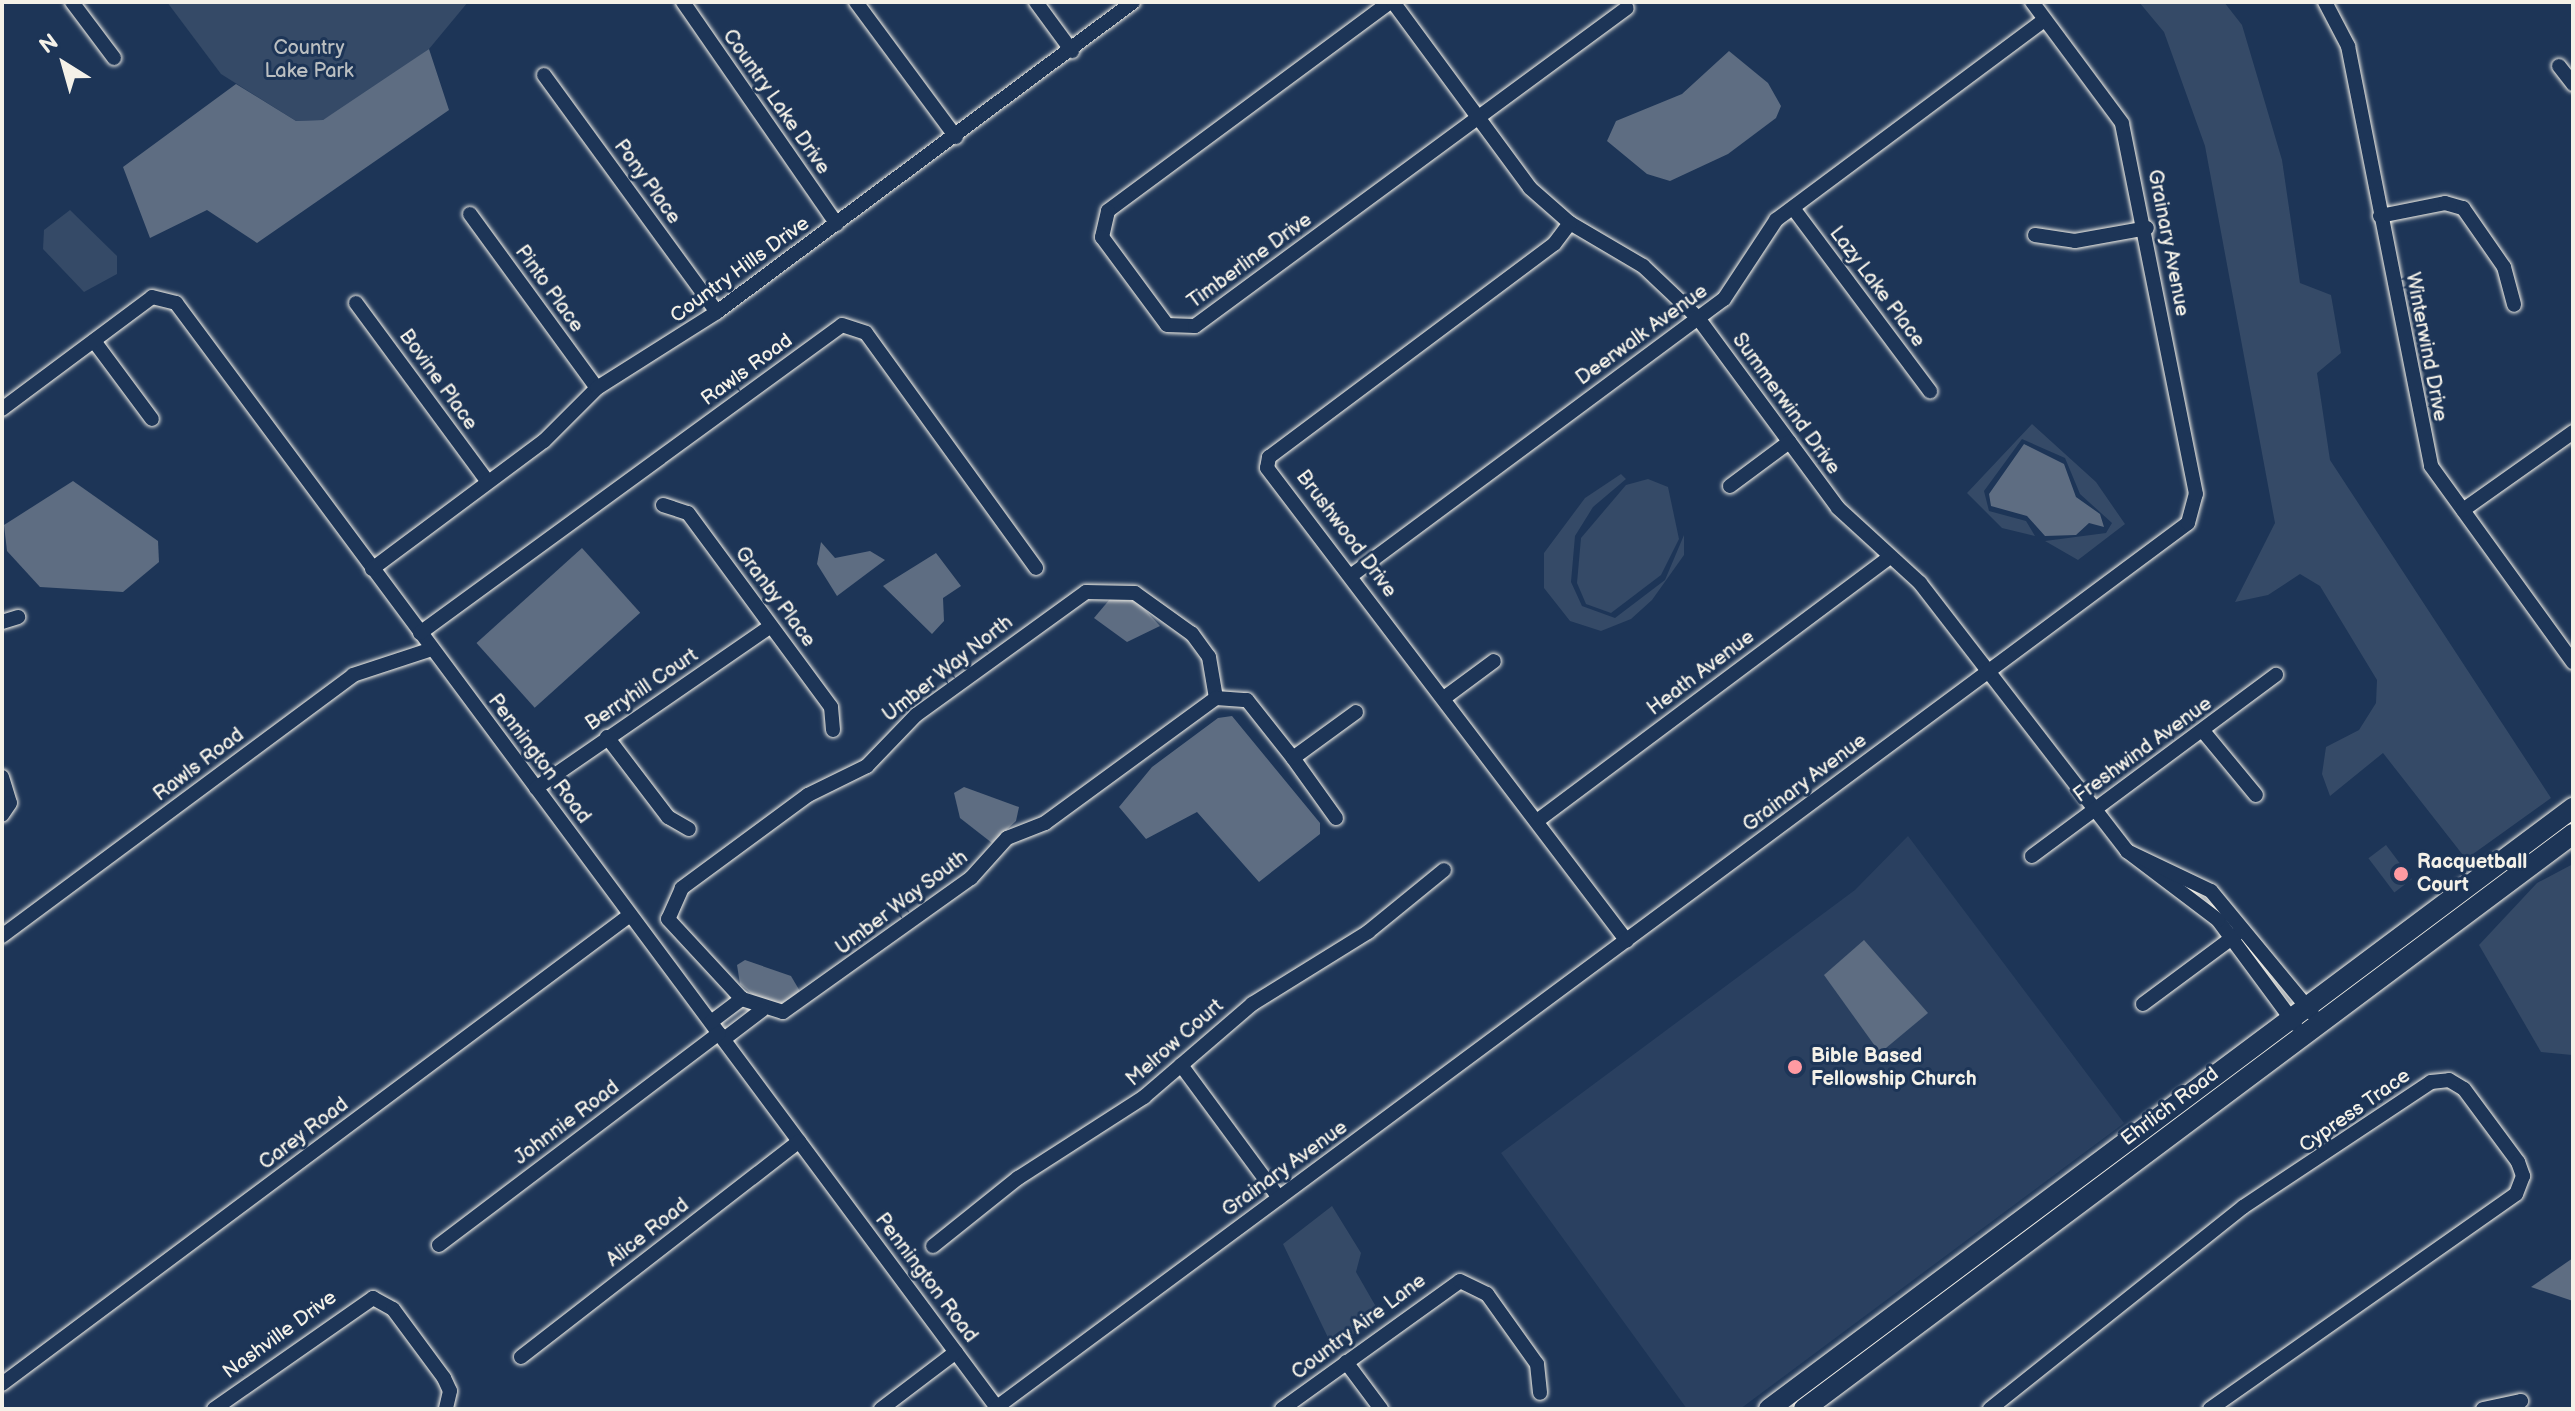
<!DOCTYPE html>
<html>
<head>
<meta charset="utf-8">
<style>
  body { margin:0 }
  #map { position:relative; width:2575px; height:1411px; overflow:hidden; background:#1d3557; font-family:"Balsamiq Sans",sans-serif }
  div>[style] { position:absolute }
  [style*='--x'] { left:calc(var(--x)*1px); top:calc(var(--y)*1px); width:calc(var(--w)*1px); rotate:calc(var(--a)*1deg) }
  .built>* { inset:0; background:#2a4060 }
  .green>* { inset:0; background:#354a67; transform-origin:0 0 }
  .water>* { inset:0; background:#5e6d82; transform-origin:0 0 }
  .roads { filter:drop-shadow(0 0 2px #f4f1e8) drop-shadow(0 0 2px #f4f1e8) }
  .street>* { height:14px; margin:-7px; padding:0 7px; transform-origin:7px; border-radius:7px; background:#1d3557 }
  .secondary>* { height:20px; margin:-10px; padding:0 10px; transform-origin:10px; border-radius:10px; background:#1d3557 }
  .dots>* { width:22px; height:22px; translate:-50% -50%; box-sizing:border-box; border:4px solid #1d3557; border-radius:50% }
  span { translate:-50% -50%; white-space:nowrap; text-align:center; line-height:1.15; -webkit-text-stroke:6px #1d3557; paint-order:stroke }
  .park-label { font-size:20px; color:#bbbfc1 }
  .street-label { font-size:20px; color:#f4f1e8 }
  .poi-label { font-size:20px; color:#f4f1e8; font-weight:700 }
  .left { translate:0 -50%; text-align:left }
  .frame { position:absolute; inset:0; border:4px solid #f4f1e8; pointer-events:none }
  .north { position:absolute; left:24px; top:24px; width:80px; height:80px; -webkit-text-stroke:6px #1d3557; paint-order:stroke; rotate:323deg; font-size:22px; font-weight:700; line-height:32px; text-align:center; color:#f4f1e8 }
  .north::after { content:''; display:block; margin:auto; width:28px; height:36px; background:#f4f1e8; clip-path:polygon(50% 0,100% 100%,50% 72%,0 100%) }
</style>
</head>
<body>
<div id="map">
  <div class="built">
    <div style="clip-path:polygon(1908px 836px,2124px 1123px,1740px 1409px,1687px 1409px,1501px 1153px,1855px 890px)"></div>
  </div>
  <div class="green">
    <div style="clip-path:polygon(167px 2px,468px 2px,429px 49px,364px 96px,323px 120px,296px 121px,221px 74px)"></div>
    <div style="clip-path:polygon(2139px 2px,2224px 2px,2242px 25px,2282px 160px,2300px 283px,2331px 295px,2341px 353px,2317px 373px,2330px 460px,2551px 798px,2466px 859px,2383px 753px,2330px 796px,2322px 774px,2326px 747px,2359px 730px,2376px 703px,2377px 680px,2320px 586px,2300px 574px,2268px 595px,2235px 602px,2275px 523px,2205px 146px,2164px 32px)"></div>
    <div style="clip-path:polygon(70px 210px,117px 256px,117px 274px,84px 292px,43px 249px,44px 230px)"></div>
    <div style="clip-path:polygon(2032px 424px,2096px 482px,2125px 524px,2078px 560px,2045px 541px,2106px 533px,2112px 523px,2080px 494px,2065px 458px,2022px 439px,1984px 491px,1989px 511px,2026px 521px,2035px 536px,2002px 528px,1967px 493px)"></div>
    <div style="clip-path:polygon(1621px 474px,1626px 479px,1593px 507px,1575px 536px,1571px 582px,1582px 606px,1615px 618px,1665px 580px,1684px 535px,1684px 555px,1652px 600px,1631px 619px,1601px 631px,1570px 621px,1544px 588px,1544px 553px,1585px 498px)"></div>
    <div style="clip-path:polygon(1648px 479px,1668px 487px,1679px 539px,1661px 575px,1611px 613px,1586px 604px,1577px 583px,1581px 538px,1626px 485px)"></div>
    <div style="left:2386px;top:845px;width:43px;height:22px;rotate:53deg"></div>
    <div style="clip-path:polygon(2573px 864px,2573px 1024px,2572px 1055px,2541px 1052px,2479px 945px,2537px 883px)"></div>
    <div style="clip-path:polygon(1332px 1206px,1361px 1253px,1356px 1272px,1379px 1312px,1334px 1350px,1283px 1244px)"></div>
  </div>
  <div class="water">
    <div style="clip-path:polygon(429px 49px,449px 110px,257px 243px,207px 210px,150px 238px,123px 167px,236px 84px,296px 121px,323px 120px)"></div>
    <div style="clip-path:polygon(1729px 51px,1768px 83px,1781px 106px,1776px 118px,1728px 154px,1670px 181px,1647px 174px,1607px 141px,1616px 121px,1682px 94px)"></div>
    <div style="clip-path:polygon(2024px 444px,2064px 464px,2076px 497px,2100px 514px,2104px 527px,2089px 523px,2076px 535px,2045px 536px,2027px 516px,1991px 506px,1989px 494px)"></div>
    <div style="clip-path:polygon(73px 481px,158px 541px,159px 562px,123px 592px,40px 587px,7px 551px,4px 525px)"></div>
    <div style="clip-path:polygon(821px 542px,835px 558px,870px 551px,885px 560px,837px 596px,817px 564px)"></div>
    <div style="left:582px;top:548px;width:87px;height:142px;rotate:48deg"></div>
    <div style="clip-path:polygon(936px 553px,961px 586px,943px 598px,944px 621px,932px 634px,883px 586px)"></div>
    <div style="clip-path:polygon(1110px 599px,1137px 601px,1160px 626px,1127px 642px,1094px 618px)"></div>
    <div style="clip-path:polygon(1232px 716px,1320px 823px,1320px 834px,1259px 882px,1197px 812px,1146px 839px,1119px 807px,1152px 767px,1218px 718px)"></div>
    <div style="clip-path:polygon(964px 787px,1019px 807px,1016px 821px,992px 843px,960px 818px,954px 793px)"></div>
    <div style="clip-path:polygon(1864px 940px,1928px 1013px,1880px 1053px,1824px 975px)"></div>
    <div style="clip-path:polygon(745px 960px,791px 976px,801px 993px,780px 1004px,760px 1001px,740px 984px,737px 965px)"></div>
    <div style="clip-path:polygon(2573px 1258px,2573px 1301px,2531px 1287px)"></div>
  </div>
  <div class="roads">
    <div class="street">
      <div style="--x:72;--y:2;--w:70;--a:53.1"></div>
      <div style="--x:683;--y:2;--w:270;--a:55.3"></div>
      <div style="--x:856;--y:2;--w:168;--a:53.5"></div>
      <div style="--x:1036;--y:2;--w:61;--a:53.7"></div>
      <div style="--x:1390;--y:2;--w:351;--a:143.5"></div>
      <div style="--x:1108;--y:211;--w:27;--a:103"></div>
      <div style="--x:1102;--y:237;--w:109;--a:53.5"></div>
      <div style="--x:1167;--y:325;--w:28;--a:2"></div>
      <div style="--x:1195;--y:326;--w:536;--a:-36.36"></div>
      <div style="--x:1393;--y:2;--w:231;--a:53.6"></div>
      <div style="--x:1530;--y:188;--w:53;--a:41.2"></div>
      <div style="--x:1570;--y:223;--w:85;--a:30.5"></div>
      <div style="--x:1643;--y:266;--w:76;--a:43.4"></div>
      <div style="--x:1698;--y:318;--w:236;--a:53.6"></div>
      <div style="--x:1838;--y:508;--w:111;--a:42.4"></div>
      <div style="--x:1920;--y:583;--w:339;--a:52.3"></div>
      <div style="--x:2325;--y:2;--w:50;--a:62.4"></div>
      <div style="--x:2348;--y:46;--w:428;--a:78.8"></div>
      <div style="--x:2431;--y:466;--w:242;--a:54.1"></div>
      <div style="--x:2559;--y:66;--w:23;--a:52"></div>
      <div style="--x:544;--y:75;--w:293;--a:53.9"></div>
      <div style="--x:1793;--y:208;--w:229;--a:53.2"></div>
      <div style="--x:470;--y:214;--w:215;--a:53.9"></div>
      <div style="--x:2380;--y:216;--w:66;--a:-11.3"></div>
      <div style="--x:2445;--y:203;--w:19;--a:16"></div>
      <div style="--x:2463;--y:208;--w:72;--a:55.2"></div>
      <div style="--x:2504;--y:267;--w:39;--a:75"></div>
      <div style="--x:1570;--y:223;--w:26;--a:127"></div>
      <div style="--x:1554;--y:244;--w:356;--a:143.2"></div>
      <div style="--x:1269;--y:457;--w:11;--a:100"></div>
      <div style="--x:1267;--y:468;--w:594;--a:52.73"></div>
      <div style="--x:2035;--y:235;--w:40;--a:8.5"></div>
      <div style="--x:2075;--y:241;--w:73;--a:-10.2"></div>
      <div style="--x:356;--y:303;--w:221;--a:53.6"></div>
      <div style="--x:94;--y:341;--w:97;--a:53.4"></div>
      <div style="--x:2;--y:409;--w:187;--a:-36.7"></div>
      <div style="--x:152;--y:297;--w:25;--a:14"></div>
      <div style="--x:176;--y:303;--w:1378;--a:53.38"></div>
      <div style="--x:1730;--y:486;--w:74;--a:-36.7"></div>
      <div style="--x:663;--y:505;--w:26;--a:18"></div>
      <div style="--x:688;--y:513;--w:241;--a:53.6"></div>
      <div style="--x:831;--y:707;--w:23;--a:85"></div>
      <div style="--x:2463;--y:510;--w:135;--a:-35.3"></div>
      <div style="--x:372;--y:569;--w:214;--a:-36.7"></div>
      <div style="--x:544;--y:441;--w:75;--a:-45"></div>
      <div style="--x:597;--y:388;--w:142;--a:-32.3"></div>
      <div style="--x:717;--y:312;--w:519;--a:-36.69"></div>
      <div style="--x:1352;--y:575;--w:463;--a:-36.6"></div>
      <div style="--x:1724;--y:299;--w:95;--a:-56.6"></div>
      <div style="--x:1776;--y:220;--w:334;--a:-36.7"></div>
      <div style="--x:2;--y:622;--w:17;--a:-17"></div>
      <div style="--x:420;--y:633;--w:522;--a:-36.12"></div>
      <div style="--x:842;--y:325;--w:25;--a:18"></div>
      <div style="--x:866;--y:333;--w:290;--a:54.1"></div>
      <div style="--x:1216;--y:698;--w:42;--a:-99.7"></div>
      <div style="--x:1209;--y:657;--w:29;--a:-126"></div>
      <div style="--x:1192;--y:634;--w:70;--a:-144.3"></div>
      <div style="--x:1135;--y:593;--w:49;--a:-178.8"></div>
      <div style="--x:1086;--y:592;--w:210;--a:144.1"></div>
      <div style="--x:916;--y:715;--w:71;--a:133.9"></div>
      <div style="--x:867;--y:766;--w:66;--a:153.8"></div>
      <div style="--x:808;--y:795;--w:157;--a:143.6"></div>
      <div style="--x:682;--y:888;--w:34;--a:114"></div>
      <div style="--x:668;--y:919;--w:109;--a:47.2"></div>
      <div style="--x:742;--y:999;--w:43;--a:17.6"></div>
      <div style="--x:783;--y:1012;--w:231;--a:-35.5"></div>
      <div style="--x:971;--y:878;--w:54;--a:-48"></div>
      <div style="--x:1007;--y:838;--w:41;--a:-21.5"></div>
      <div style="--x:1045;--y:823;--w:212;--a:-36.2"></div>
      <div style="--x:1216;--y:698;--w:31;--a:4"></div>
      <div style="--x:1247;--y:700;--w:74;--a:51.6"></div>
      <div style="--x:1444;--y:698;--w:62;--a:-36.5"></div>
      <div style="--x:2203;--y:731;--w:83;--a:50.4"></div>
      <div style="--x:607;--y:737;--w:101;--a:52.7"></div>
      <div style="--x:668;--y:817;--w:24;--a:30"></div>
      <div style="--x:2;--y:777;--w:27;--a:73"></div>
      <div style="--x:10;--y:803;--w:14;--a:124"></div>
      <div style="--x:536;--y:788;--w:285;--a:-34.6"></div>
      <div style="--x:1336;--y:818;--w:74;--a:-125.6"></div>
      <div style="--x:1293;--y:758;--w:78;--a:-36.1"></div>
      <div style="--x:1537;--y:821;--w:441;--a:-36.8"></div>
      <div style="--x:2032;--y:856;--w:304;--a:-36.6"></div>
      <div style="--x:2;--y:936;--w:437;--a:-36.6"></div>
      <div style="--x:353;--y:675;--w:83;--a:-18.2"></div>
      <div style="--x:2143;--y:1004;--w:116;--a:-36.6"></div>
      <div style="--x:711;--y:1022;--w:39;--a:-37"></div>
      <div style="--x:2295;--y:1024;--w:129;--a:-126.5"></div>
      <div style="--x:2218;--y:920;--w:114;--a:-142.8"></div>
      <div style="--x:2127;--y:851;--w:93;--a:25.5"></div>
      <div style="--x:2211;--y:891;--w:158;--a:50.4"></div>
      <div style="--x:724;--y:1039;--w:48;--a:-37.3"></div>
      <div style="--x:1181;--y:1065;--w:165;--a:53.6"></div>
      <div style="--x:439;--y:1245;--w:351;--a:-37.1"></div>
      <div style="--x:933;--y:1246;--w:109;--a:-38.7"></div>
      <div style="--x:1018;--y:1178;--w:150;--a:-32.7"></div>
      <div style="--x:1144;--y:1097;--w:143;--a:-40.7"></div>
      <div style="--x:1252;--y:1004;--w:137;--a:-31.8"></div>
      <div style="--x:1368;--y:932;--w:98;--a:-39.2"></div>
      <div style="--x:521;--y:1357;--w:352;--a:-37.8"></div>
      <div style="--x:1346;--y:1362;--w:59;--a:53.3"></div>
      <div style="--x:2;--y:1384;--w:784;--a:-36.75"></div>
      <div style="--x:997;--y:1407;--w:1483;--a:-36.58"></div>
      <div style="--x:2188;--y:523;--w:30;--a:-75"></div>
      <div style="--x:2196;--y:494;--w:378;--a:-101.3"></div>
      <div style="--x:2122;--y:123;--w:151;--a:-126.6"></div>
      <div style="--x:214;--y:1409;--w:194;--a:-34.9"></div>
      <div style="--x:373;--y:1298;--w:23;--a:29"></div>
      <div style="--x:393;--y:1309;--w:86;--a:53.5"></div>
      <div style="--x:444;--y:1378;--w:14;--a:65"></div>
      <div style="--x:450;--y:1391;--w:18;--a:103"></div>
      <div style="--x:881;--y:1409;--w:94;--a:-37.2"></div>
      <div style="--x:1282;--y:1409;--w:219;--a:-35.7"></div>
      <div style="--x:1460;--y:1281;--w:30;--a:26"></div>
      <div style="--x:1487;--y:1294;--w:86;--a:54.5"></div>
      <div style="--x:1537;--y:1364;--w:29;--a:84"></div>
      <div style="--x:1990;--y:1409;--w:324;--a:-38.6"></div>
      <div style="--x:2243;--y:1207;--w:226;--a:-33.6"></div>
      <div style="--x:2431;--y:1082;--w:18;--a:-6"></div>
      <div style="--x:2449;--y:1080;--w:17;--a:31"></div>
      <div style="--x:2464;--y:1089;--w:91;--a:53.5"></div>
      <div style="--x:2518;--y:1162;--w:15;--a:70"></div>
      <div style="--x:2523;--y:1176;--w:19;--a:111"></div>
      <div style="--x:2516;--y:1194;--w:374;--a:144.9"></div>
      <div style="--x:2483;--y:1409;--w:39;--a:-12"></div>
    </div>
    <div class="secondary">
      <div style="--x:1769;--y:1409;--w:1004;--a:-36.78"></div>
      <div style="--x:1804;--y:1409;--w:960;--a:-36.79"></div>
    </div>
  </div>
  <div class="dots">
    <div style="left:2401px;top:874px;background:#ff9aa2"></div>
    <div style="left:1795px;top:1067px;background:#ff9aa2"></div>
  </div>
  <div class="park-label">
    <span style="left:309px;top:60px">Country<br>Lake Park</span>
  </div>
  <div class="street-label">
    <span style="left:776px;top:102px;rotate:55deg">Country Lake Drive</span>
    <span style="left:647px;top:182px;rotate:54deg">Pony Place</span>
    <span style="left:2168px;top:243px;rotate:79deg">Grainary Avenue</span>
    <span style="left:1250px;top:261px;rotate:-36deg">Timberline Drive</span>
    <span style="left:740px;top:270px;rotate:-36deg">Country Hills Drive</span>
    <span style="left:1877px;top:287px;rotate:53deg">Lazy Lake Place</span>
    <span style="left:549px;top:289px;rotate:54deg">Pinto Place</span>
    <span style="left:1642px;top:335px;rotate:-36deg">Deerwalk Avenue</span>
    <span style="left:2426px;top:347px;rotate:79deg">Winterwind Drive</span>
    <span style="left:747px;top:370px;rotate:-36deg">Rawls Road</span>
    <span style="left:438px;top:380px;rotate:54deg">Bovine Place</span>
    <span style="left:1786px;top:404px;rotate:54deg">Summerwind Drive</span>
    <span style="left:1346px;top:534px;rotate:53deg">Brushwood Drive</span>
    <span style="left:775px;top:597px;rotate:53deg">Granby Place</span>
    <span style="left:948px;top:669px;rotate:-38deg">Umber Way North</span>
    <span style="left:1701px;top:673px;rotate:-37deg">Heath Avenue</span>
    <span style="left:642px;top:690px;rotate:-34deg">Berryhill Court</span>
    <span style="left:2143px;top:750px;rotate:-36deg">Freshwind Avenue</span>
    <span style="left:539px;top:759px;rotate:53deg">Pennington Road</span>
    <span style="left:199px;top:765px;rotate:-37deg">Rawls Road</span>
    <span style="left:1805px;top:783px;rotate:-37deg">Grainary Avenue</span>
    <span style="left:902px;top:903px;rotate:-37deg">Umber Way South</span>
    <span style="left:1175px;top:1043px;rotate:-41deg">Melrow Court</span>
    <span style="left:2170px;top:1107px;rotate:-37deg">Ehrlich Road</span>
    <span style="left:2355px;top:1111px;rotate:-35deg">Cypress Trace</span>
    <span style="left:567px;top:1123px;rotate:-37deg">Johnnie Road</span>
    <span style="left:304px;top:1134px;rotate:-37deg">Carey Road</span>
    <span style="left:1285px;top:1169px;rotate:-36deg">Grainary Avenue</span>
    <span style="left:648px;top:1233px;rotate:-38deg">Alice Road</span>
    <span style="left:926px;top:1278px;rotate:53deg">Pennington Road</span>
    <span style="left:1359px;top:1327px;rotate:-37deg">Country Aire Lane</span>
    <span style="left:280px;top:1335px;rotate:-36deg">Nashville Drive</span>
  </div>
  <div class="poi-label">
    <span class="left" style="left:2417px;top:874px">Racquetball<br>Court</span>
    <span class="left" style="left:1811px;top:1068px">Bible Based<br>Fellowship Church</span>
  </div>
  <div class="frame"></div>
  <div class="north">N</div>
</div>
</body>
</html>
